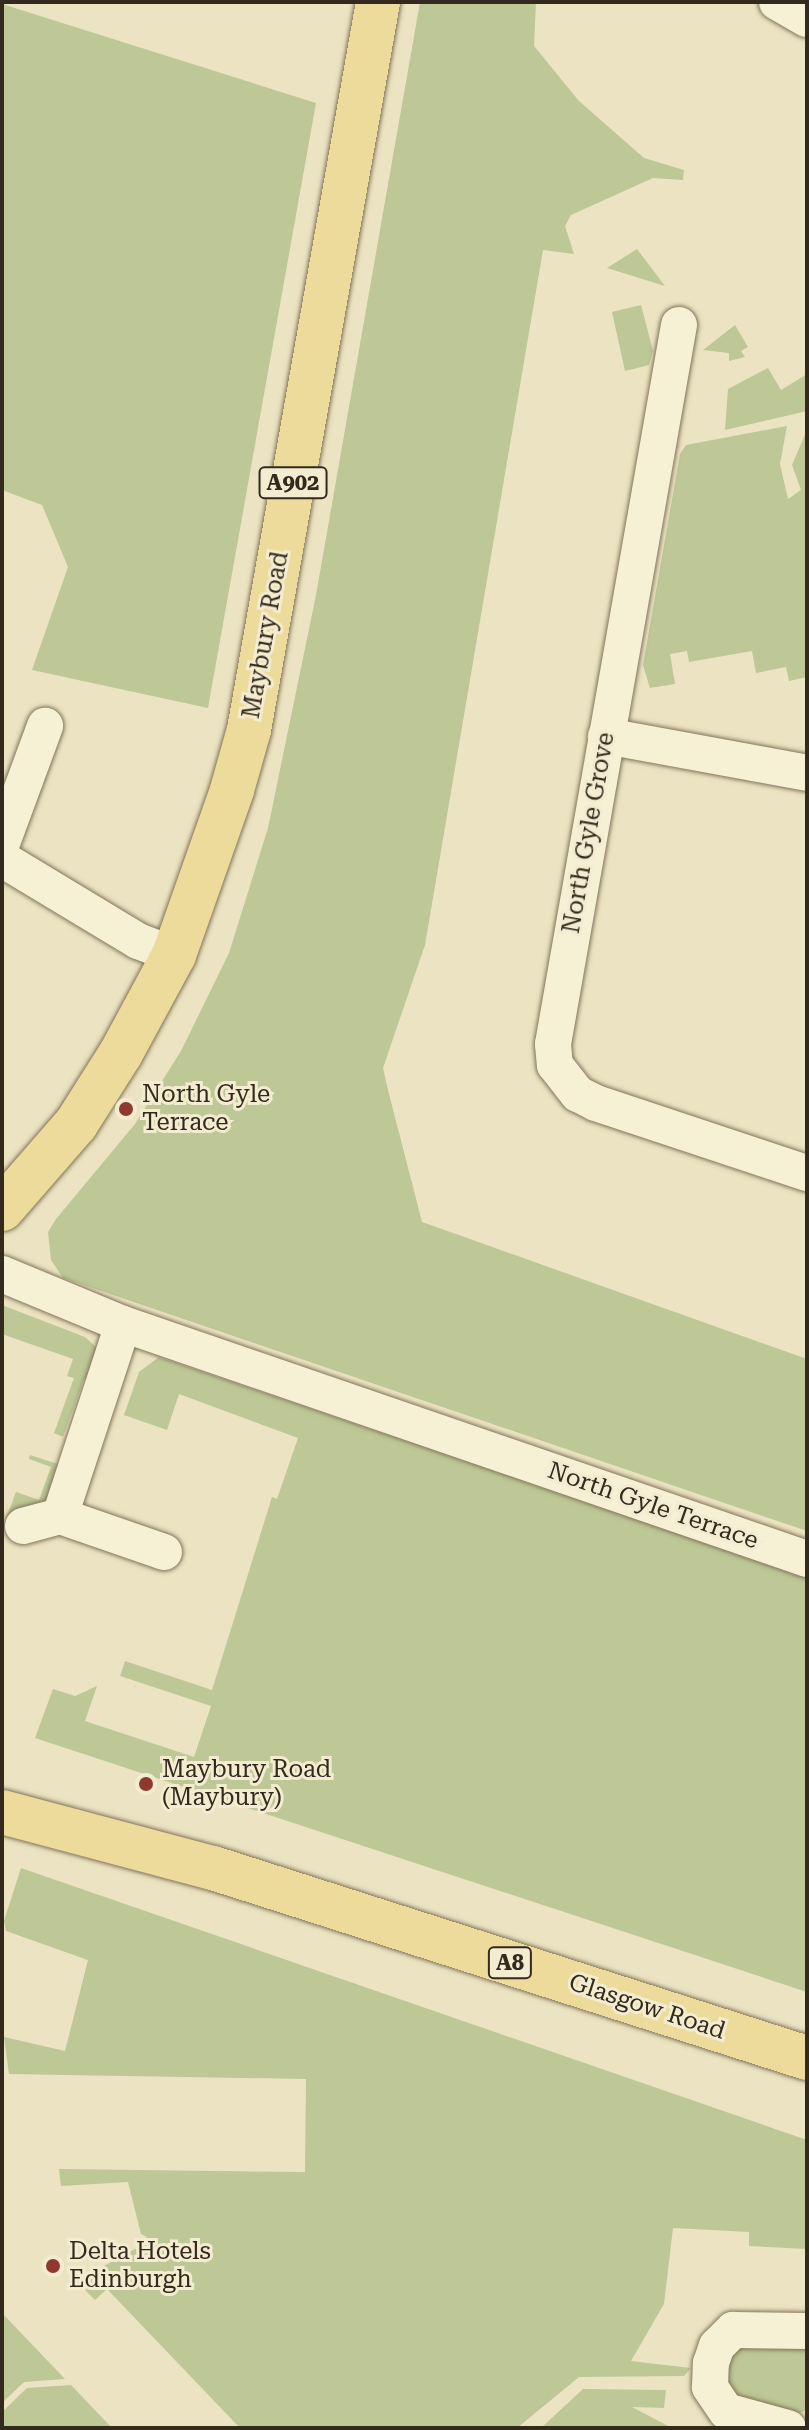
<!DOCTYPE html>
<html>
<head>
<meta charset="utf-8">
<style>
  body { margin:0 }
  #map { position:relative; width:809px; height:2430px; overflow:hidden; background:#ebe3c1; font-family:"Roboto Serif",serif }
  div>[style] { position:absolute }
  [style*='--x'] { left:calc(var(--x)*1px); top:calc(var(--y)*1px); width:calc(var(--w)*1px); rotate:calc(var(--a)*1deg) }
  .green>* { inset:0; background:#bdc896 }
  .roads { filter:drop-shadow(0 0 2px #83745a) drop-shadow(0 0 2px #83745a) }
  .minor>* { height:36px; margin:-18px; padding:0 18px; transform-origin:18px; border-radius:18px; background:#f6f0d4 }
  .major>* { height:44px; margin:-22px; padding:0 22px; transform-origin:22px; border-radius:22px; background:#ecdb9b }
  .dots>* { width:22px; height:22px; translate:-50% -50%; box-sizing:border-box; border:4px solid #f3ecd0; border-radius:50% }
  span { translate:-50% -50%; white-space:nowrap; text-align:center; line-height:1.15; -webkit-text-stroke:6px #f3ecd0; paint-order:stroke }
  .shield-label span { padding:2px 6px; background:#f3ecd0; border:2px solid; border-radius:6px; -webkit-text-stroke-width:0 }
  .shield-label { font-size:22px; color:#332a1d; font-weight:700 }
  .street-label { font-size:24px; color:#332a1d }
  .poi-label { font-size:24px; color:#332a1d }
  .left { translate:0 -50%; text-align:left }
  .frame { position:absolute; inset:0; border:4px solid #332a1d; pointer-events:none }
</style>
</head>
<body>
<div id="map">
  <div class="green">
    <div style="clip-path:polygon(420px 2px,536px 2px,534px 46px,579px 101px,644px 158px,684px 170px,683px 180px,653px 178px,571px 215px,565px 226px,574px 254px,543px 250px,425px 945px,383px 1068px,388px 1090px,422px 1222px,807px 1359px,807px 1531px,63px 1278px,51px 1260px,48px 1232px,56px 1219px,135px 1124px,181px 1051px,229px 953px,268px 828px,316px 595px)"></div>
    <div style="clip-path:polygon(2px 4px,316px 103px,208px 708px,32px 670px,68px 567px,42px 505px,2px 490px)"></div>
    <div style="clip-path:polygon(637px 249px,665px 286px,607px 268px)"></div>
    <div style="clip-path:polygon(641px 305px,653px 351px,649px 365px,625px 371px,612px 312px)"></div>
    <div style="clip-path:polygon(735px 325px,748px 347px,741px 351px,745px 357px,729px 361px,729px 353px,703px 350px)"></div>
    <div style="clip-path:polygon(768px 368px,781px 390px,807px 374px,807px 411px,725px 430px,728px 389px)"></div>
    <div style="clip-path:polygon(787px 426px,780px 464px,788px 499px,801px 490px,792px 465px,807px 430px,807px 677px,789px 681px,786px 667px,756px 673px,752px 651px,689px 662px,687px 651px,670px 654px,675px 684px,650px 688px,643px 665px,680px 454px,686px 445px)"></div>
    <div style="clip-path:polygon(2px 1305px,85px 1337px,97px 1348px,92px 1382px,84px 1379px,63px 1437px,54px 1433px,74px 1378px,67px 1376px,73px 1359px,2px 1334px)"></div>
    <div style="clip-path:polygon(159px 1357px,807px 1577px,807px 1992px,35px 1738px,53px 1689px,75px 1696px,97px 1686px,85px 1721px,194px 1757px,211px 1706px,120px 1676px,125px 1661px,212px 1690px,272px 1497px,277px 1499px,298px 1438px,179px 1394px,167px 1430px,124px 1415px,139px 1372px)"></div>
    <div style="clip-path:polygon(30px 1455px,67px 1467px,47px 1501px,29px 1514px,6px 1519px,16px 1492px,39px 1500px,51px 1467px,29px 1459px)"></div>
    <div style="clip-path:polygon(21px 1868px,807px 2140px,807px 2249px,749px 2246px,749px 2232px,673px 2228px,664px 2304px,631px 2361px,691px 2368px,684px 2376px,579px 2377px,517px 2428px,240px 2428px,107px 2289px,95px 2300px,76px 2281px,135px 2249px,140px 2251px,147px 2237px,141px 2234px,128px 2182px,61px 2186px,59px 2169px,305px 2172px,306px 2079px,9px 2074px,4px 2037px,65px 2051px,88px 1960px,6px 1931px,4px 1921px)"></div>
    <div style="clip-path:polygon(2px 2313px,65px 2379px,24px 2382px,2px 2403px)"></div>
    <div style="clip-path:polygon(736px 2348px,807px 2349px,807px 2410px,786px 2418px,730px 2393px,725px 2380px,727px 2355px)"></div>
    <div style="clip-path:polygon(71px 2385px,112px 2428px,2px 2428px,2px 2412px,27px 2388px)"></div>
    <div style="clip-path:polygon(583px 2389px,666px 2390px,664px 2408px,632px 2407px,672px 2428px,541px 2428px)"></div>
  </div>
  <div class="roads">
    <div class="minor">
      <div style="--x:777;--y:2;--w:34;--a:30"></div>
      <div style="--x:679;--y:325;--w:730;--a:99.94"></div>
      <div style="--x:553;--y:1044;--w:21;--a:85"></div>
      <div style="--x:555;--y:1065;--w:37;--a:52"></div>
      <div style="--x:578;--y:1094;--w:20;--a:27"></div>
      <div style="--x:596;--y:1103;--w:222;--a:18.4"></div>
      <div style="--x:606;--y:736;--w:204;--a:10.4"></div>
      <div style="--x:2;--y:843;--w:125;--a:-69.8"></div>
      <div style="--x:2;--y:859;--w:159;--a:31.1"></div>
      <div style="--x:138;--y:941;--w:39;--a:21"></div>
      <div style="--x:2;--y:1274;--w:131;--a:22.5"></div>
      <div style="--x:123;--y:1324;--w:723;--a:18.96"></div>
      <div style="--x:60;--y:1516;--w:202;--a:-71.8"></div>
      <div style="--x:23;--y:1526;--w:38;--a:-15"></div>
      <div style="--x:60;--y:1516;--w:110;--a:19.1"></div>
      <div style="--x:788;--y:2428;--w:64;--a:-164.7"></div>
      <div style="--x:726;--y:2411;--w:29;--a:-124"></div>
      <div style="--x:710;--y:2387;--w:24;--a:-88"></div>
      <div style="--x:711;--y:2363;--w:18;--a:-71"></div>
      <div style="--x:717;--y:2346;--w:23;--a:-45"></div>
      <div style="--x:733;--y:2330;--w:74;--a:0.8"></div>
    </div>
    <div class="major">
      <div style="--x:2;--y:1209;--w:113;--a:-49"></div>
      <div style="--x:76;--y:1124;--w:84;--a:-57.6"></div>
      <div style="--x:121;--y:1053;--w:111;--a:-61.6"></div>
      <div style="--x:174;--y:955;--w:175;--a:-70.6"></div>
      <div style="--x:232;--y:790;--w:62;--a:-74.2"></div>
      <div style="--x:249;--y:730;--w:739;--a:-79.95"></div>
      <div style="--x:2;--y:1812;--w:218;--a:14.9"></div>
      <div style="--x:213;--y:1868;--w:624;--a:17.74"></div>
    </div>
  </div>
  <div class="dots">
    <div style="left:126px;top:1109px;background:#8e382e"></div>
    <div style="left:146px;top:1784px;background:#8e382e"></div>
    <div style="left:53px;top:2266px;background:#8e382e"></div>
  </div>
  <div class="shield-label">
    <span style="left:293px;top:483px">A902</span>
    <span style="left:510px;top:1963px">A8</span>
  </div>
  <div class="street-label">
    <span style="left:266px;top:635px;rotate:-80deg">Maybury Road</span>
    <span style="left:589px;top:833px;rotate:-80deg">North Gyle Grove</span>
    <span style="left:653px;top:1506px;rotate:19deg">North Gyle Terrace</span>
    <span style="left:647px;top:2007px;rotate:18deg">Glasgow Road</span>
  </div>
  <div class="poi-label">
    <span class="left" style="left:142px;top:1109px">North Gyle<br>Terrace</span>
    <span class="left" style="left:162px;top:1784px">Maybury Road<br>(Maybury)</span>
    <span class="left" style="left:69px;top:2266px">Delta Hotels<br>Edinburgh</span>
  </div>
  <div class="frame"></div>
</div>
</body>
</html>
